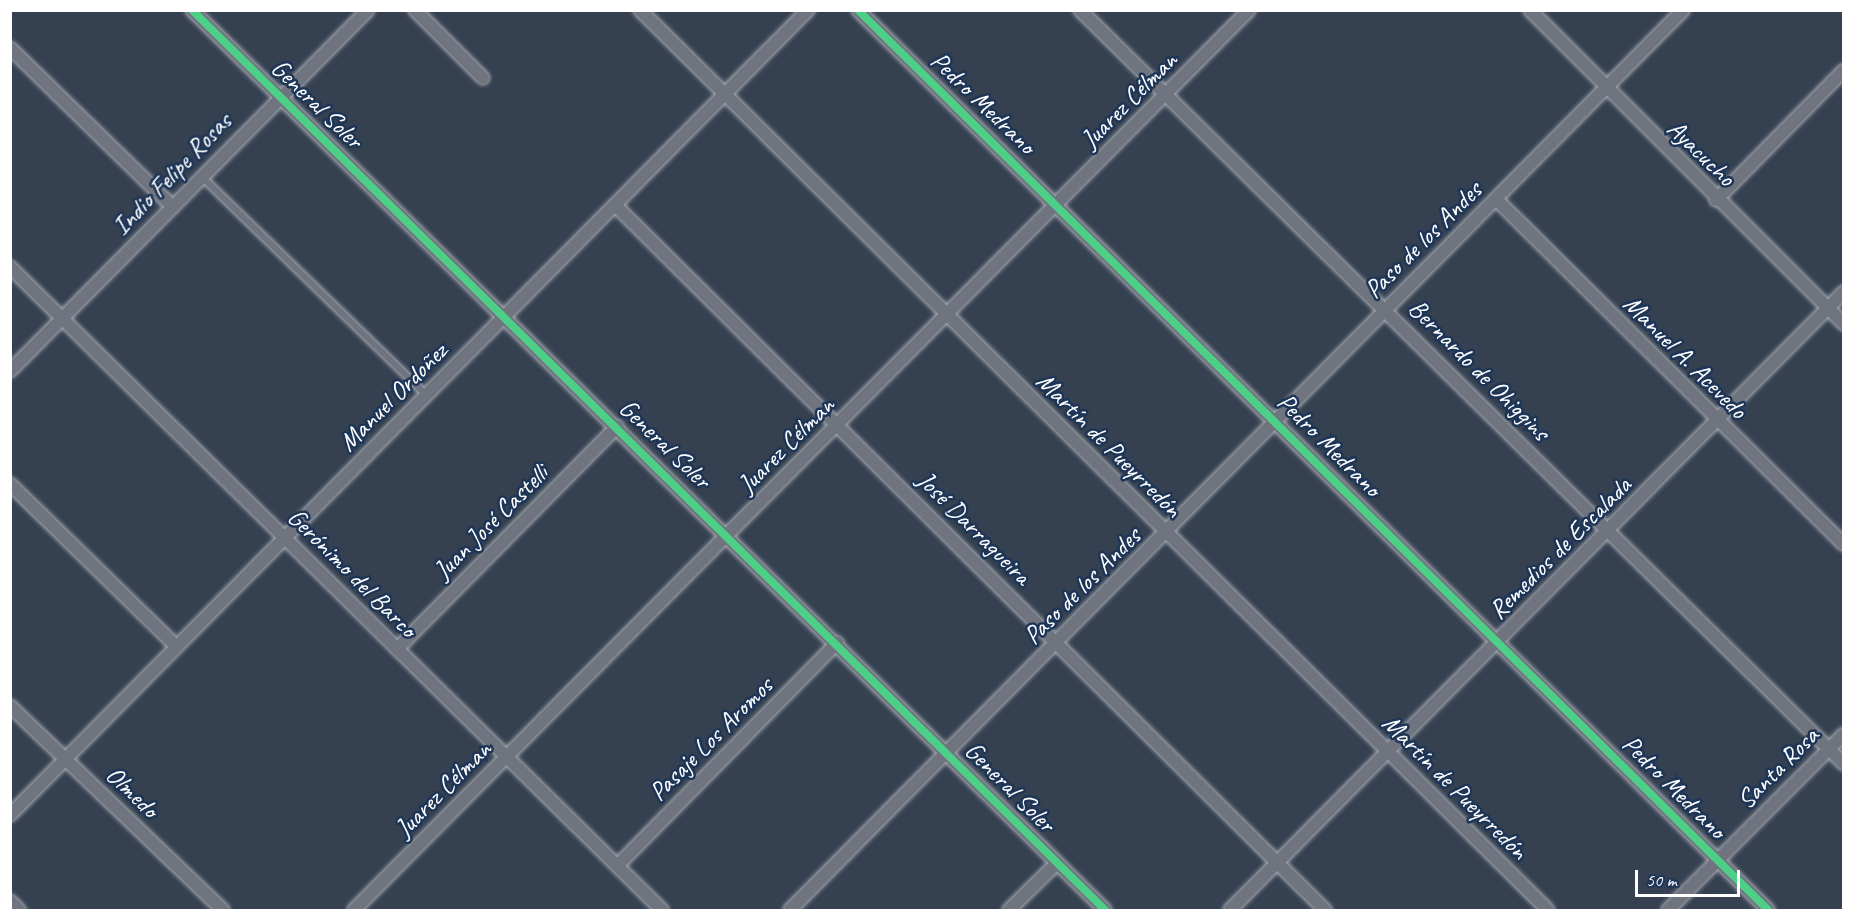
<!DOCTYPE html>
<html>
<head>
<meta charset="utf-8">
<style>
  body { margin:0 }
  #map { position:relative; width:1854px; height:921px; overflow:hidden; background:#354050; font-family:Caveat,sans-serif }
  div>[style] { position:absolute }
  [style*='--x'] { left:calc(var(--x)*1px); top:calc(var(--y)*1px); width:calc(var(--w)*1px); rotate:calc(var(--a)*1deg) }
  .roads { filter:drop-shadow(0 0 2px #a4a9b0) drop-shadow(0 0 2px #a4a9b0) }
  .service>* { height:6px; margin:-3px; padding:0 3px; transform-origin:3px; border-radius:3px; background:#6f747e }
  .minor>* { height:12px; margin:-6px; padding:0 6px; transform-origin:6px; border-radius:6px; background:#6f747e }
  .cycleway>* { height:8px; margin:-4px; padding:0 4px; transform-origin:4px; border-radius:4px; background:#4dcf88 }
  span { translate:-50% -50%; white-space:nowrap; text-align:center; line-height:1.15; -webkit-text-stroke:5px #1d3557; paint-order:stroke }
  .street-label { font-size:26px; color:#fff }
  .frame { position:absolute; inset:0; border:12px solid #fff; pointer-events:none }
  .scale { position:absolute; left:1635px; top:870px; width:105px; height:27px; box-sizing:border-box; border:3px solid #fff; border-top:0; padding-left:8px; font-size:18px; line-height:21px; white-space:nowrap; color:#fff; -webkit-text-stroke:4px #1d3557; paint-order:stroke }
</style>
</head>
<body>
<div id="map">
  <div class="roads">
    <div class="service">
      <div style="--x:201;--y:176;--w:314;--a:44.2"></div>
    </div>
    <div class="minor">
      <div style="--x:192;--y:10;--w:1282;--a:44.59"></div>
      <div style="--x:415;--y:10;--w:96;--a:45"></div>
      <div style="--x:640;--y:10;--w:1278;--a:44.75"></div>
      <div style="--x:858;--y:10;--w:1280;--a:44.68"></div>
      <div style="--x:1080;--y:10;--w:1073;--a:44.62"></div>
      <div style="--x:1530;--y:10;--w:444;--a:45"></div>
      <div style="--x:10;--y:48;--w:226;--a:44.3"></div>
      <div style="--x:1496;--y:199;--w:490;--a:44.8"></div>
      <div style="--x:1716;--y:200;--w:182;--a:-45.4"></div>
      <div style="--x:615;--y:205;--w:1001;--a:44.8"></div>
      <div style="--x:10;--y:267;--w:916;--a:44.6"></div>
      <div style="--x:10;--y:371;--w:508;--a:-45.24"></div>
      <div style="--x:10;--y:484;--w:233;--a:44.3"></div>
      <div style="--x:397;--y:649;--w:313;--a:-45.3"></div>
      <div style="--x:10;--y:706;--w:295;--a:43.8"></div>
      <div style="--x:10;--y:815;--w:1134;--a:-45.25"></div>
      <div style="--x:618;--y:865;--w:312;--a:-45.4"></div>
      <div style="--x:10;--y:901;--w:13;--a:45"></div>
      <div style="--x:354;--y:910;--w:1269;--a:-45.16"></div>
      <div style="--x:790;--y:910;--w:1268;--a:-45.22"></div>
      <div style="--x:1009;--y:910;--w:67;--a:-44.4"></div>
      <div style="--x:1230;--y:910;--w:871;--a:-45.19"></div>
      <div style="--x:1668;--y:910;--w:249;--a:-45"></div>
    </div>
  </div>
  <div class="cycleway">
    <div style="--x:192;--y:10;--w:1282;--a:44.59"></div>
    <div style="--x:858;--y:10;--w:1280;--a:44.68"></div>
  </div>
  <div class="street-label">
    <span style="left:1129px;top:100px;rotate:-45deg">Juarez Célman</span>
    <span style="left:983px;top:103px;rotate:44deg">Pedro Medrano</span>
    <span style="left:317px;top:104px;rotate:44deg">General Soler</span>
    <span style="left:1701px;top:153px;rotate:44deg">Ayacucho</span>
    <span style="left:172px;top:174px;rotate:-46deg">Indio Felipe Rosas</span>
    <span style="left:1423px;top:240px;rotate:-45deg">Paso de los Andes</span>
    <span style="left:1685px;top:357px;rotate:45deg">Manuel A. Acevedo</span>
    <span style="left:1479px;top:370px;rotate:45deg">Bernardo de Ohiggins</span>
    <span style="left:393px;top:397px;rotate:-45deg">Manuel Ordoñez</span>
    <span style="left:665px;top:444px;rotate:44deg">General Soler</span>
    <span style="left:786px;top:445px;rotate:-45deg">Juarez Célman</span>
    <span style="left:1109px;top:445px;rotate:45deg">Martín de Pueyrredón</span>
    <span style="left:1329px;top:445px;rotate:45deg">Pedro Medrano</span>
    <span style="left:491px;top:522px;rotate:-45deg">Juan José Castelli</span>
    <span style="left:974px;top:528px;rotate:45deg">José Darragueira</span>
    <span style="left:1560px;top:548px;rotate:-45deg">Remedios de Escalada</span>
    <span style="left:352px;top:573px;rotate:45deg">Gerónimo del Barco</span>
    <span style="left:1082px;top:586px;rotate:-45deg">Paso de los Andes</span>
    <span style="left:711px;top:739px;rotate:-45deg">Pasaje Los Aromos</span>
    <span style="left:1778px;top:768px;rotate:-45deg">Santa Rosa</span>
    <span style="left:1010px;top:787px;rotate:45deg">General Soler</span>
    <span style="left:1455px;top:787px;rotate:45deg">Martín de Pueyrredón</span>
    <span style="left:1674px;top:787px;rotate:45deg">Pedro Medrano</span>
    <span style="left:443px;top:789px;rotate:-45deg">Juarez Célman</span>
    <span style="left:132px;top:792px;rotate:44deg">Olmedo</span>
  </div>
  <div class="frame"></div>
  <div class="scale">50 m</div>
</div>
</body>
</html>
